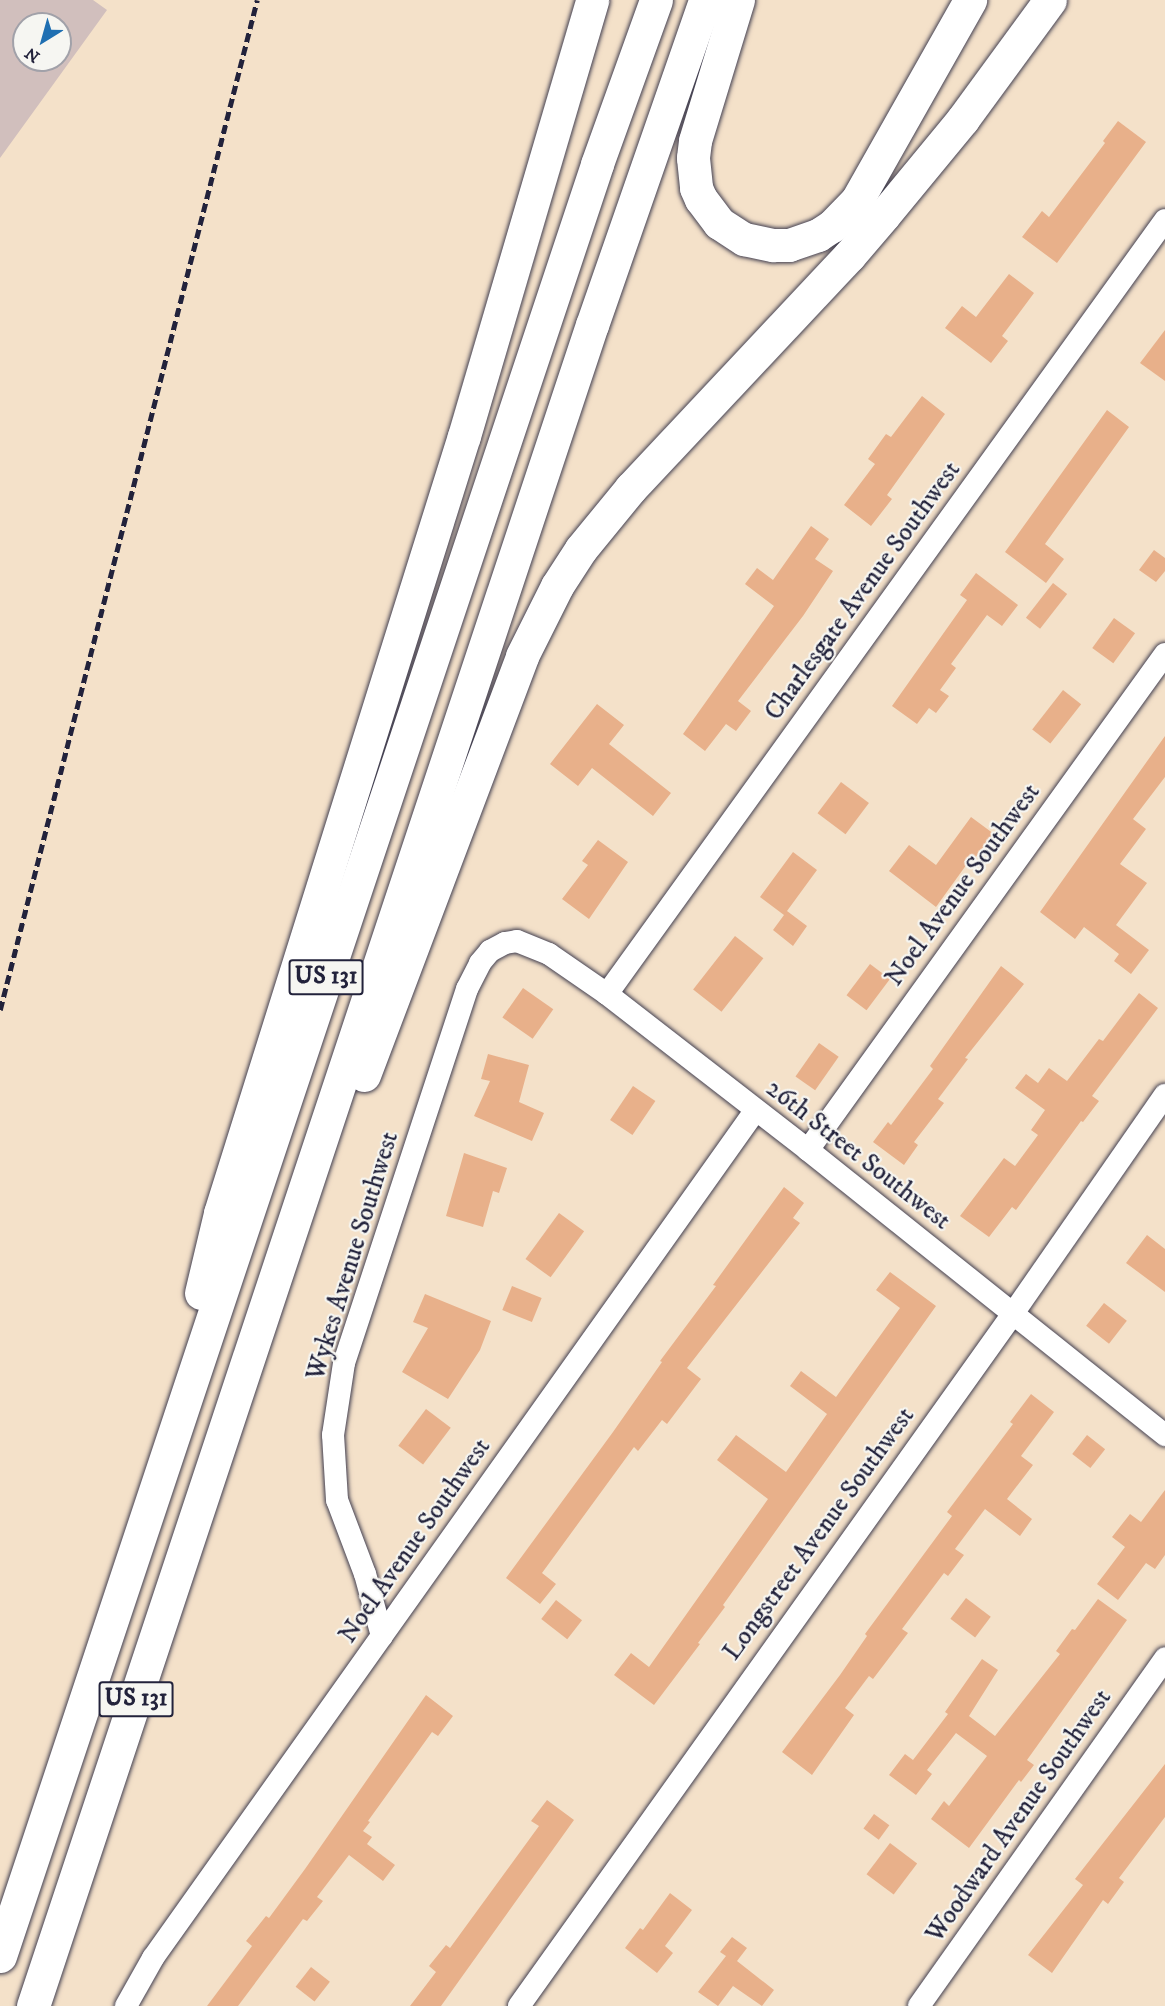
<!DOCTYPE html>
<html>
<head>
<meta charset="utf-8">
<style>
  body { margin:0 }
  #map { position:relative; width:1165px; height:2006px; overflow:hidden; background:#f4e1c9; font-family:"IM FELL DW Pica",serif }
  div>[style] { position:absolute }
  [style*='--x'] { left:calc(var(--x)*1px); top:calc(var(--y)*1px); width:calc(var(--w)*1px); rotate:calc(var(--a)*1deg) }
  .industrial>* { inset:0; background:#d1bfbd }
  .building>* { inset:0; background:#e8b08a; transform-origin:0 0 }
  .roads { filter:drop-shadow(0 0 2px #423f50) drop-shadow(0 0 2px #423f50) }
  .minor>* { height:22px; margin:-11px; padding:0 11px; transform-origin:11px; border-radius:11px; background:#fff }
  .highway>* { height:33px; margin:-16.5px; padding:0 16.5px; transform-origin:16.5px; border-radius:16.5px; background:#fff }
  .rail>* { height:4.5px; margin-top:-2.25px; transform-origin:0; background:repeating-linear-gradient(90deg,#22223b 0 9px,transparent 0 13.5px) }
  span { translate:-50% -50%; white-space:nowrap; text-align:center; line-height:1.15; -webkit-text-stroke:4.5px #f6f6f2; paint-order:stroke }
  .shield-label span { padding:2px 4px; background:#f6f6f2; border:2px solid; border-radius:4px; -webkit-text-stroke-width:0 }
  .shield-label { font-size:24px; color:#22223b; font-weight:700 }
  .street-label { font-size:26px; color:#22223b }
  .north { position:absolute; left:12px; top:12px; width:60px; height:60px; box-sizing:border-box; background:#f6f6f2; border:2px solid #a1a1a9; border-radius:50%; rotate:217deg; font-size:16px; font-weight:700; line-height:24px; text-align:center; color:#22223b }
  .north::after { content:''; display:block; margin:auto; width:21px; height:27px; background:#1f6fb2; clip-path:polygon(50% 0,100% 100%,50% 72%,0 100%) }
</style>
</head>
<body>
<div id="map">
  <div class="industrial">
    <div style="clip-path:polygon(evenodd,0 0,93px 0,107px 10px,0 158px,0 0,24px 24px,60px 24px,60px 60px,24px 60px,24px 24px)"></div>
  </div>
  <div class="building">
    <div style="clip-path:polygon(1118px 121px,1146px 142px,1057px 263px,1022px 237px,1042px 211px,1049px 217px,1105px 143px,1103px 141px)"></div>
    <div style="clip-path:polygon(1009px 274px,1034px 293px,1002px 336px,1008px 341px,991px 363px,945px 328px,962px 306px,976px 317px)"></div>
    <div style="clip-path:polygon(1165px 330px,1165px 381px,1140px 363px)"></div>
    <div style="clip-path:polygon(922px 396px,945px 414px,887px 495px,892px 499px,871px 526px,844px 505px,875px 464px,868px 459px,886px 434px,891px 437px)"></div>
    <div style="clip-path:polygon(1107px 410px,1129px 427px,1045px 544px,1064px 559px,1046px 583px,1005px 552px)"></div>
    <div style="clip-path:polygon(811px 526px,829px 539px,815px 559px,833px 571px,803px 616px,738px 701px,751px 711px,736px 731px,726px 724px,705px 751px,683px 734px,774px 606px,745px 584px,757px 568px,773px 580px)"></div>
    <div style="clip-path:polygon(1154px 550px,1165px 558px,1165px 571px,1156px 582px,1139px 570px)"></div>
    <div style="clip-path:polygon(976px 573px,1018px 605px,1002px 626px,987px 615px,951px 664px,956px 668px,940px 690px,949px 696px,936px 713px,929px 708px,917px 724px,892px 706px,967px 600px,960px 595px)"></div>
    <div style="left:1053px;top:583px;width:18px;height:44px;rotate:38deg"></div>
    <div style="left:1114px;top:618px;width:26px;height:37px;rotate:36deg"></div>
    <div style="left:1063px;top:690px;width:23px;height:50px;rotate:38deg"></div>
    <div style="clip-path:polygon(597px 704px,624px 725px,609px 744px,671px 793px,653px 816px,592px 768px,578px 786px,550px 764px)"></div>
    <div style="clip-path:polygon(1165px 736px,1165px 777px,1133px 819px,1146px 829px,1120px 864px,1147px 883px,1116px 925px,1149px 950px,1131px 974px,1114px 961px,1119px 954px,1084px 927px,1075px 939px,1040px 912px)"></div>
    <div style="left:841px;top:782px;width:35px;height:39px;rotate:37deg"></div>
    <div style="clip-path:polygon(971px 817px,994px 834px,974px 859px,972px 857px,936px 907px,889px 871px,909px 845px,936px 865px)"></div>
    <div style="clip-path:polygon(598px 840px,628px 862px,589px 919px,562px 899px,588px 865px,582px 861px)"></div>
    <div style="clip-path:polygon(793px 852px,817px 870px,787px 911px,807px 926px,793px 946px,773px 930px,784px 915px,760px 897px)"></div>
    <div style="left:735px;top:936px;width:36px;height:68px;rotate:38deg"></div>
    <div style="left:870px;top:964px;width:25px;height:39px;rotate:37deg"></div>
    <div style="clip-path:polygon(1001px 966px,1024px 984px,965px 1058px,968px 1059px,938px 1099px,944px 1103px,914px 1142px,918px 1145px,904px 1165px,873px 1142px,888px 1122px,891px 1125px,933px 1069px,930px 1066px)"></div>
    <div style="left:523px;top:988px;width:37px;height:36px;rotate:35deg"></div>
    <div style="clip-path:polygon(1139px 993px,1158px 1008px,1092px 1096px,1099px 1101px,1083px 1122px,1081px 1121px,1016px 1210px,1012px 1207px,989px 1237px,960px 1216px,1004px 1158px,1015px 1166px,1038px 1135px,1031px 1130px,1045px 1110px,1015px 1088px,1026px 1074px,1038px 1083px,1049px 1068px,1067px 1081px,1099px 1039px,1103px 1041px)"></div>
    <div style="left:819px;top:1043px;width:24px;height:41px;rotate:35deg"></div>
    <div style="clip-path:polygon(488px 1054px,529px 1065px,519px 1102px,544px 1113px,532px 1141px,474px 1116px,490px 1081px,481px 1079px)"></div>
    <div style="left:633px;top:1086px;width:27px;height:41px;rotate:34deg"></div>
    <div style="clip-path:polygon(464px 1153px,507px 1168px,499px 1193px,493px 1191px,483px 1227px,446px 1216px)"></div>
    <div style="clip-path:polygon(784px 1187px,804px 1203px,793px 1218px,800px 1223px,687px 1368px,701px 1379px,667px 1424px,662px 1420px,638px 1451px,634px 1447px,542px 1573px,556px 1584px,540px 1604px,506px 1578px,613px 1432px,662px 1362px,660px 1361px,716px 1286px,713px 1285px)"></div>
    <div style="left:559px;top:1213px;width:31px;height:57px;rotate:36deg"></div>
    <div style="clip-path:polygon(1147px 1235px,1165px 1249px,1165px 1292px,1126px 1263px)"></div>
    <div style="clip-path:polygon(890px 1272px,936px 1306px,723px 1605px,725px 1607px,698px 1643px,700px 1644px,654px 1705px,614px 1675px,631px 1653px,649px 1667px,768px 1499px,717px 1460px,736px 1435px,786px 1472px,827px 1414px,790px 1386px,801px 1371px,836px 1397px,900px 1308px,876px 1290px)"></div>
    <div style="left:512px;top:1286px;width:32px;height:26px;rotate:22deg"></div>
    <div style="clip-path:polygon(425px 1294px,491px 1321px,480px 1350px,448px 1399px,402px 1372px,428px 1328px,413px 1322px)"></div>
    <div style="left:1104px;top:1303px;width:29px;height:29px;rotate:38deg"></div>
    <div style="clip-path:polygon(1031px 1394px,1054px 1412px,1021px 1456px,1033px 1465px,1007px 1499px,1032px 1519px,1020px 1536px,985px 1509px,955px 1549px,964px 1555px,948px 1576px,944px 1573px,902px 1629px,908px 1633px,873px 1679px,869px 1676px,845px 1708px,854px 1715px,812px 1775px,782px 1752px,840px 1675px,867px 1636px,865px 1634px,952px 1516px,947px 1512px,1013px 1424px,1010px 1422px)"></div>
    <div style="left:426px;top:1409px;width:31px;height:46px;rotate:37deg"></div>
    <div style="left:1087px;top:1435px;width:23px;height:24px;rotate:38deg"></div>
    <div style="clip-path:polygon(1165px 1490px,1165px 1555px,1155px 1569px,1146px 1563px,1118px 1600px,1097px 1584px,1125px 1547px,1112px 1537px,1130px 1514px,1141px 1522px)"></div>
    <div style="left:966px;top:1598px;width:31px;height:26px;rotate:37deg"></div>
    <div style="clip-path:polygon(1098px 1599px,1127px 1620px,1027px 1760px,1034px 1765px,1021px 1782px,1019px 1780px,969px 1848px,931px 1819px,944px 1801px,949px 1806px,987px 1756px,956px 1733px,927px 1770px,932px 1774px,916px 1795px,889px 1775px,905px 1754px,913px 1760px,948px 1714px,945px 1712px,982px 1659px,998px 1670px,969px 1716px,995px 1736px,1060px 1654px,1056px 1651px,1072px 1629px,1075px 1630px)"></div>
    <div style="left:556px;top:1600px;width:33px;height:24px;rotate:38deg"></div>
    <div style="clip-path:polygon(426px 1695px,453px 1716px,438px 1736px,432px 1732px,368px 1821px,370px 1822px,363px 1831px,372px 1837px,367px 1844px,395px 1865px,383px 1881px,349px 1855px,317px 1897px,323px 1901px,307px 1921px,303px 1919px,238px 2006px,207px 2006px,252px 1946px,246px 1941px,266px 1916px,269px 1918px,305px 1869px)"></div>
    <div style="clip-path:polygon(1165px 1764px,1165px 1817px,1119px 1878px,1124px 1882px,1108px 1904px,1103px 1900px,1052px 1973px,1028px 1955px,1083px 1885px,1075px 1879px)"></div>
    <div style="clip-path:polygon(547px 1800px,574px 1820px,441px 2006px,410px 2006px,436px 1972px,429px 1966px,446px 1945px,450px 1948px,539px 1826px,531px 1821px)"></div>
    <div style="left:874px;top:1814px;width:19px;height:18px;rotate:36deg"></div>
    <div style="left:890px;top:1843px;width:34px;height:39px;rotate:37deg"></div>
    <div style="clip-path:polygon(670px 1893px,692px 1910px,665px 1946px,673px 1953px,657px 1973px,625px 1948px,640px 1928px,643px 1930px)"></div>
    <div style="clip-path:polygon(732px 1937px,747px 1948px,737px 1961px,774px 1990px,762px 2006px,733px 1986px,718px 2006px,698px 1992px,726px 1956px,720px 1952px)"></div>
    <div style="left:311px;top:1967px;width:24px;height:25px;rotate:38deg"></div>
  </div>
  <div class="roads">
    <div class="minor">
      <div style="--x:607;--y:994;--w:954;--a:-54.21"></div>
      <div style="--x:808;--y:1150;--w:611;--a:-54.26"></div>
      <div style="--x:382;--y:1636;--w:64;--a:-105.3"></div>
      <div style="--x:365;--y:1574;--w:79;--a:-110.7"></div>
      <div style="--x:337;--y:1500;--w:65;--a:-93.5"></div>
      <div style="--x:333;--y:1435;--w:73;--a:-81.3"></div>
      <div style="--x:344;--y:1363;--w:394;--a:-71.8"></div>
      <div style="--x:467;--y:989;--w:29;--a:-63"></div>
      <div style="--x:480;--y:963;--w:16;--a:-50"></div>
      <div style="--x:490;--y:951;--w:17;--a:-28"></div>
      <div style="--x:505;--y:943;--w:12;--a:-9"></div>
      <div style="--x:517;--y:941;--w:35;--a:22"></div>
      <div style="--x:549;--y:954;--w:70;--a:34.6"></div>
      <div style="--x:607;--y:994;--w:254;--a:37.8"></div>
      <div style="--x:808;--y:1150;--w:457;--a:38.6"></div>
      <div style="--x:126;--y:2006;--w:55;--a:-60.6"></div>
      <div style="--x:153;--y:1958;--w:1039;--a:-54.6"></div>
      <div style="--x:519;--y:2006;--w:849;--a:-54.49"></div>
      <div style="--x:1012;--y:1315;--w:268;--a:-55.2"></div>
      <div style="--x:919;--y:2006;--w:426;--a:-54.7"></div>
    </div>
    <div class="highway">
      <div style="--x:738;--y:0;--w:147;--a:107"></div>
      <div style="--x:695;--y:141;--w:17;--a:97"></div>
      <div style="--x:693;--y:158;--w:30;--a:84"></div>
      <div style="--x:696;--y:188;--w:12;--a:66"></div>
      <div style="--x:701;--y:199;--w:30;--a:53"></div>
      <div style="--x:719;--y:223;--w:30;--a:33"></div>
      <div style="--x:744;--y:239;--w:30;--a:12"></div>
      <div style="--x:773;--y:245;--w:16;--a:0"></div>
      <div style="--x:789;--y:245;--w:31;--a:-19"></div>
      <div style="--x:818;--y:235;--w:17;--a:-33"></div>
      <div style="--x:832;--y:226;--w:36;--a:-46"></div>
      <div style="--x:857;--y:200;--w:230;--a:-60.5"></div>
      <div style="--x:364;--y:1075;--w:448;--a:-69.3"></div>
      <div style="--x:522;--y:656;--w:78;--a:-63.4"></div>
      <div style="--x:557;--y:586;--w:44;--a:-57"></div>
      <div style="--x:581;--y:549;--w:79;--a:-50.7"></div>
      <div style="--x:631;--y:488;--w:318;--a:-46.8"></div>
      <div style="--x:849;--y:256;--w:54;--a:-49.5"></div>
      <div style="--x:884;--y:215;--w:124;--a:-50.5"></div>
      <div style="--x:963;--y:119;--w:147;--a:-53.8"></div>
      <div style="--x:201;--y:1293;--w:82;--a:-76.6"></div>
      <div style="--x:220;--y:1213;--w:814;--a:-72.57"></div>
      <div style="--x:464;--y:436;--w:454;--a:-73.6"></div>
      <div style="--x:0;--y:1956;--w:1889;--a:-71.57"></div>
      <div style="--x:597;--y:164;--w:174;--a:-70.2"></div>
      <div style="--x:33;--y:2006;--w:1772;--a:-71.61"></div>
      <div style="--x:592;--y:325;--w:344;--a:-70.8"></div>
    </div>
  </div>
  <div class="rail">
    <div style="--x:0;--y:1010;--w:1042;--a:-75.72"></div>
  </div>
  <div class="shield-label">
    <span style="left:326px;top:977px">US 131</span>
    <span style="left:136px;top:1699px">US 131</span>
  </div>
  <div class="street-label">
    <span style="left:863px;top:591px;rotate:-54deg">Charlesgate Avenue Southwest</span>
    <span style="left:963px;top:885px;rotate:-54deg">Noel Avenue Southwest</span>
    <span style="left:858px;top:1155px;rotate:38deg">26th Street Southwest</span>
    <span style="left:353px;top:1256px;rotate:-73deg">Wykes Avenue Southwest</span>
    <span style="left:819px;top:1534px;rotate:-54deg">Longstreet Avenue Southwest</span>
    <span style="left:415px;top:1541px;rotate:-55deg">Noel Avenue Southwest</span>
    <span style="left:1019px;top:1816px;rotate:-55deg">Woodward Avenue Southwest</span>
  </div>
  <div class="north">N</div>
</div>
</body>
</html>
